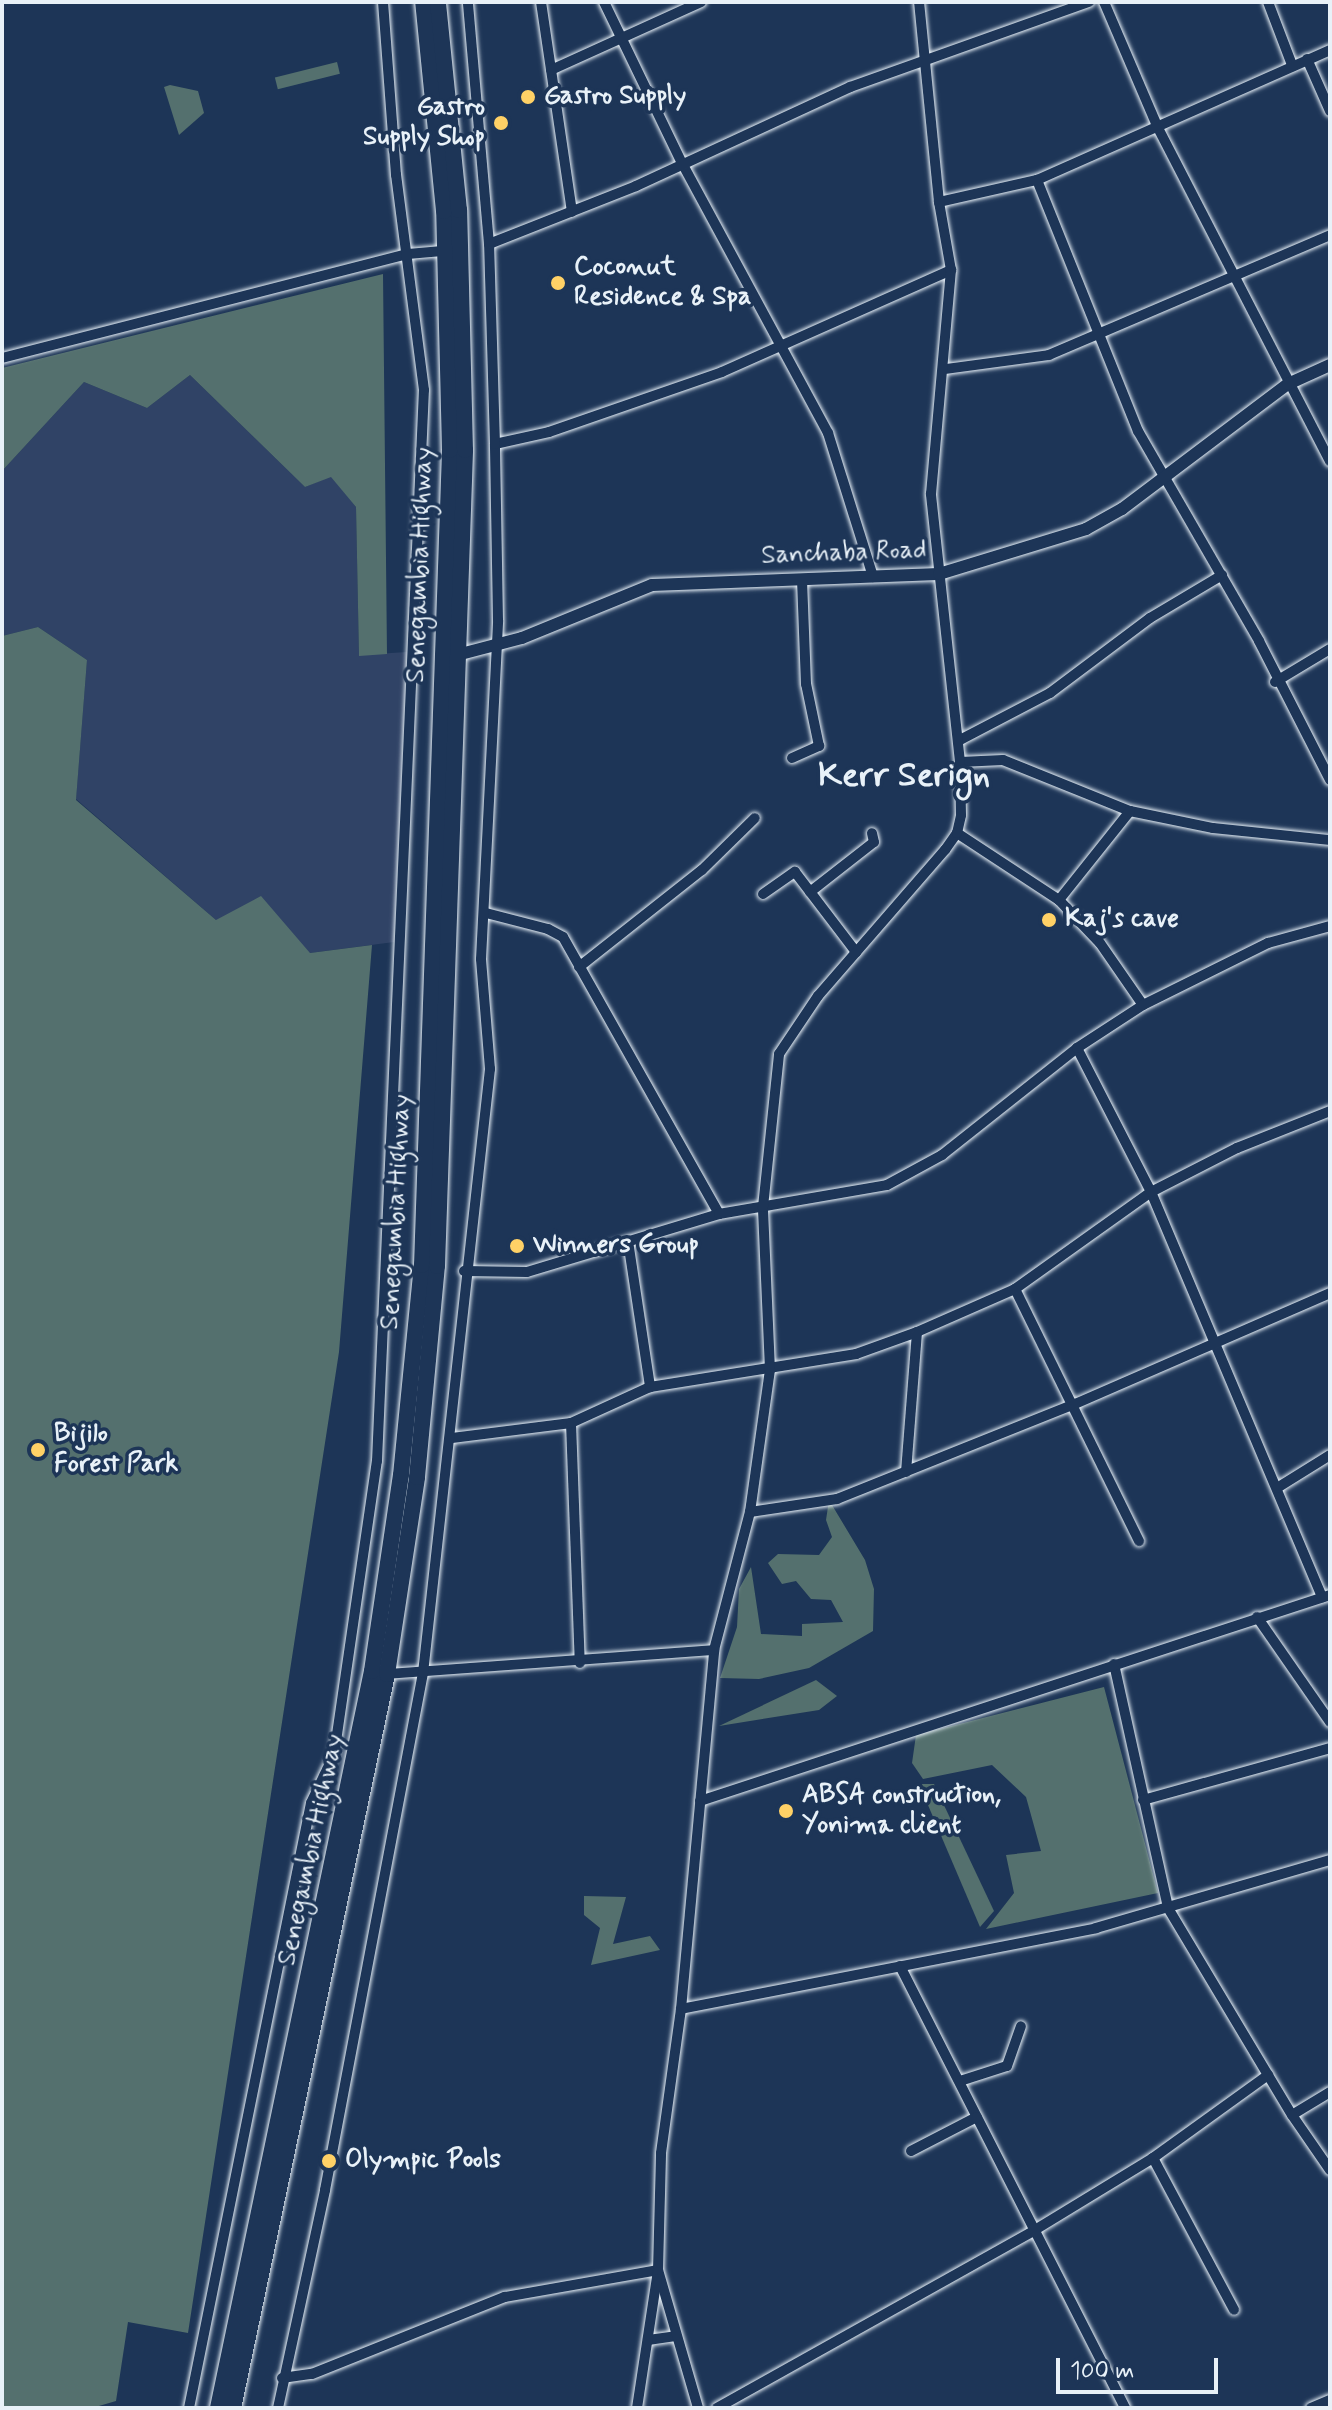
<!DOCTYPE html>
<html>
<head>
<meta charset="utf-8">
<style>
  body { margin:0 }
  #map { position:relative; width:1332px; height:2410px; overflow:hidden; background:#1d3557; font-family:Mynerve,sans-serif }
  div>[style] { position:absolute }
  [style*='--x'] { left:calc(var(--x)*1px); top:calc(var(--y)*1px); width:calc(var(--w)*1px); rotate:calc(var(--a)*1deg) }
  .built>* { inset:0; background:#304366 }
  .green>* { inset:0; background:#54706e; transform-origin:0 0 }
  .roads { filter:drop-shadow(0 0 2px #e8f1f8) drop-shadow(0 0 2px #e8f1f8) }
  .minor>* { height:10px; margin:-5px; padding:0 5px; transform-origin:5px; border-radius:5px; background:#1d3557 }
  .tertiary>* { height:12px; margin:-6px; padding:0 6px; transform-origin:6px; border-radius:6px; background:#1d3557 }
  .primary>* { height:16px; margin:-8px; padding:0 8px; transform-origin:8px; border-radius:8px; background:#1d3557 }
  .dots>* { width:22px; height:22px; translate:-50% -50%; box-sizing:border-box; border:4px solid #1d3557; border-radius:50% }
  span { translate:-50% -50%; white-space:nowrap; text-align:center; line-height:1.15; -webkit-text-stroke:7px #1d3557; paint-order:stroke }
  .poi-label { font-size:26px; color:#e8f1f8; font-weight:700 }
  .left { translate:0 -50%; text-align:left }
  .right { translate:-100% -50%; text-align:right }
  .street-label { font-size:26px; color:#e8f1f8 }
  .district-label { font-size:34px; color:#e8f1f8; font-weight:700 }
  .frame { position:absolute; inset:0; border:4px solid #e8f1f8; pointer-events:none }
  .scale { position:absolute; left:1056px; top:2358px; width:162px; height:36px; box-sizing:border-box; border:4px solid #e8f1f8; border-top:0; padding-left:10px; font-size:24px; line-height:28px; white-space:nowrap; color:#e8f1f8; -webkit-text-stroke:6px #1d3557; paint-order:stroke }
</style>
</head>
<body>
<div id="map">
  <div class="built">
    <div style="clip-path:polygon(190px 375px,305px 487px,331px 476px,356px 507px,359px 655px,407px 652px,394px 942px,310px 953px,216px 920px,76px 799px,87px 660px,38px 627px,2px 636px,2px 471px,84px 382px,147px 408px)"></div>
  </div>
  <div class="green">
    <div style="left:337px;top:62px;width:12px;height:64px;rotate:76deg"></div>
    <div style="clip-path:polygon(170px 85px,198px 91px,204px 113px,179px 135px,164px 87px)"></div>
    <div style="clip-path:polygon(383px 274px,387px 654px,359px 656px,356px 507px,331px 477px,305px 487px,190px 375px,147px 408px,84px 382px,2px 471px,2px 368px)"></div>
    <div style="clip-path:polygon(38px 627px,87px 660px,76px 800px,216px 920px,261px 896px,310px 953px,372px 945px,339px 1352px,188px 2333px,128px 2322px,116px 2401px,92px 2408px,2px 2408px,2px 636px)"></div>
    <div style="clip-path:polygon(829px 1500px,865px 1560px,874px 1589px,873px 1631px,809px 1668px,759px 1679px,720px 1678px,737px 1627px,739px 1589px,751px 1567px,761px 1634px,802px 1636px,802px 1624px,843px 1622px,831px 1600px,811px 1599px,796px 1581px,782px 1584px,768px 1563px,778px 1554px,819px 1555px,832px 1537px,826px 1520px)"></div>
    <div style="clip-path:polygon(816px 1680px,837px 1696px,819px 1710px,719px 1726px)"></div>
    <div style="clip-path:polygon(1104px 1687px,1158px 1893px,986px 1929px,1014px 1893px,1006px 1855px,1041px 1851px,1026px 1797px,992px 1765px,923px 1779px,912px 1763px,916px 1735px)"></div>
    <div style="clip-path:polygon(919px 1784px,934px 1784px,994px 1911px,980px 1927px)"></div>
    <div style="clip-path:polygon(584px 1896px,626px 1897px,613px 1944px,650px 1936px,660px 1950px,591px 1965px,600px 1928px,584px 1915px)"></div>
  </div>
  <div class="roads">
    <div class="minor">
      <div style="--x:541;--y:2;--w:212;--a:81.6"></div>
      <div style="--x:604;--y:2;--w:179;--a:64.2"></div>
      <div style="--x:682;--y:163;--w:307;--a:61.6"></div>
      <div style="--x:828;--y:433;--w:151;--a:72.6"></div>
      <div style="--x:1104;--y:2;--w:137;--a:66.8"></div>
      <div style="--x:1158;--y:128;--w:375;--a:62.7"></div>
      <div style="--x:1268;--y:2;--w:67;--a:69.1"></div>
      <div style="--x:1307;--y:59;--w:57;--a:66.1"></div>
      <div style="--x:551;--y:70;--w:165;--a:-24.4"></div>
      <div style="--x:1037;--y:180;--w:271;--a:68.1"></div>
      <div style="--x:1138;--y:431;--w:242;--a:60"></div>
      <div style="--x:1259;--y:641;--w:156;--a:62.9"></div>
      <div style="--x:939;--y:202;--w:100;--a:-12.7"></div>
      <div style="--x:1037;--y:180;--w:321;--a:-23.9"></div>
      <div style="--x:489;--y:244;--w:158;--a:-21.5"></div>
      <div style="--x:636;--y:186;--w:236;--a:-24.8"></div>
      <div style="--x:850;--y:87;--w:254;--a:-19.6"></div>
      <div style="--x:2;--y:358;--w:419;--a:-14.4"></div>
      <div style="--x:408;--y:254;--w:37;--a:-5"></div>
      <div style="--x:946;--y:369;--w:104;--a:-7.7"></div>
      <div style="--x:1049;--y:355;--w:306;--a:-23.1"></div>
      <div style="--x:495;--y:444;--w:55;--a:-12.5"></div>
      <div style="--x:549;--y:432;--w:183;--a:-19.1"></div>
      <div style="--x:722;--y:372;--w:251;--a:-24"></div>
      <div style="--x:1275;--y:682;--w:64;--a:-31"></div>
      <div style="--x:958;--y:741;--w:104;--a:-27.6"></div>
      <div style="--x:1050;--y:693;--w:125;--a:-36.9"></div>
      <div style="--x:1150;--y:618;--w:84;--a:-30.8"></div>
      <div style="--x:792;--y:758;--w:30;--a:-24"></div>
      <div style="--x:819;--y:746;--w:63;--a:-101.8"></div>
      <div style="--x:806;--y:684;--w:104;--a:-92.2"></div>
      <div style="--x:960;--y:762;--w:43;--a:-2.7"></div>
      <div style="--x:1003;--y:760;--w:137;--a:21.9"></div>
      <div style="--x:1130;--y:811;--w:85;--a:11.6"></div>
      <div style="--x:1213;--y:828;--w:118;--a:5.9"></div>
      <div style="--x:957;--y:833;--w:122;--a:33.3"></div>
      <div style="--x:1059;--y:900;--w:59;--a:46.4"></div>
      <div style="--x:1100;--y:943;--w:75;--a:55.3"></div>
      <div style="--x:810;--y:892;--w:81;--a:-38"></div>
      <div style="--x:874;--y:842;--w:9;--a:-103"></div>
      <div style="--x:763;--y:894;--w:39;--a:-35"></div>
      <div style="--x:795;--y:872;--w:101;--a:52.7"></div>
      <div style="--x:1059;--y:900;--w:114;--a:-51.4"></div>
      <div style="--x:486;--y:913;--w:64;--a:14.5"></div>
      <div style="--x:548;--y:929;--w:17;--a:28"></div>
      <div style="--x:563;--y:937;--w:318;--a:60.6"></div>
      <div style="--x:579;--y:967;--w:157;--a:-38.3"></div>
      <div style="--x:702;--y:870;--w:74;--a:-44.5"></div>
      <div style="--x:1077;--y:1048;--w:162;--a:62.8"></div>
      <div style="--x:1151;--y:1192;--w:440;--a:67.1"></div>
      <div style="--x:628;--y:1241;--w:148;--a:81.4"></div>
      <div style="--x:464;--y:1271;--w:63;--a:0.9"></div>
      <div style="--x:527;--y:1272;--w:201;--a:-16.8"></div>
      <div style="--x:719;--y:1214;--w:170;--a:-9.8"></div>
      <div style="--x:887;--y:1185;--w:63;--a:-28.6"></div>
      <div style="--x:942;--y:1155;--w:172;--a:-38.4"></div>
      <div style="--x:1077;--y:1048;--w:79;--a:-33.1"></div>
      <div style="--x:1143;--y:1005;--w:140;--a:-26.4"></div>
      <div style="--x:1268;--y:943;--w:64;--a:-15.3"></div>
      <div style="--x:1015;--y:1289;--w:281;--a:63.8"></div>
      <div style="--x:571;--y:1423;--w:240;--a:87.9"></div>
      <div style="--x:452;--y:1438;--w:120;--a:-7.2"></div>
      <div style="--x:571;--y:1423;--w:87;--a:-24.5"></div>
      <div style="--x:650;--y:1387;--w:209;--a:-9.1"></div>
      <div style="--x:856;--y:1354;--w:65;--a:-19.8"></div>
      <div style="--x:917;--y:1332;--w:107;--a:-23.7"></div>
      <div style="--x:1015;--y:1289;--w:167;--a:-35.5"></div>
      <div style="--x:1151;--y:1192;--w:97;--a:-27.1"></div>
      <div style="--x:1237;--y:1148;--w:100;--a:-21.7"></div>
      <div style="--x:906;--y:1472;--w:140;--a:-85.5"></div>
      <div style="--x:1277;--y:1488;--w:62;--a:-31.9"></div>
      <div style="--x:750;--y:1512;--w:88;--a:-8.5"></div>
      <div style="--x:837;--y:1499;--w:256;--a:-21.8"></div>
      <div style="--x:1075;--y:1404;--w:278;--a:-23.5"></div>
      <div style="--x:1257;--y:1617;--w:128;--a:55.2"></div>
      <div style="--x:1114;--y:1664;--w:250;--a:77.5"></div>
      <div style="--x:1168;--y:1908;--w:241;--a:59.1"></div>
      <div style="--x:387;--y:1674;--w:328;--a:-4.2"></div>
      <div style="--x:1143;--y:1800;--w:194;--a:-15.5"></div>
      <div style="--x:700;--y:1801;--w:663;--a:-18.11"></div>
      <div style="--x:900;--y:1966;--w:496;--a:63"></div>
      <div style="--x:681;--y:2009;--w:423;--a:-11"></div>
      <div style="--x:1096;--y:1928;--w:244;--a:-16.2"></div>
      <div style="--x:960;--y:2081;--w:49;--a:-17.7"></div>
      <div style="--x:1007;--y:2066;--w:42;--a:-70.7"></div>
      <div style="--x:1330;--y:2092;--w:44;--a:148.8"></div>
      <div style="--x:1292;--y:2115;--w:67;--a:55.4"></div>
      <div style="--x:911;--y:2151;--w:74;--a:-27.3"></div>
      <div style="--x:1153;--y:2158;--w:172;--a:61.9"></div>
      <div style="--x:648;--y:2340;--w:28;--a:-8"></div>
      <div style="--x:282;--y:2378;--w:30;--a:-8"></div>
      <div style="--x:312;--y:2374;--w:208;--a:-21.8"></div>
      <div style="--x:505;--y:2297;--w:155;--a:-10"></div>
      <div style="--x:658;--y:2270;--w:144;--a:73.8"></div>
      <div style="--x:189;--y:2408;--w:617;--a:-78.6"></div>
      <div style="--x:311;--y:1803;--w:53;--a:-64.4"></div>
      <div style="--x:334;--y:1755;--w:297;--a:-81.7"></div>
      <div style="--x:377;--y:1461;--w:1072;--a:-87.49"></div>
      <div style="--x:424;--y:390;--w:217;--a:-97.4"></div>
      <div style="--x:396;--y:175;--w:173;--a:-94.3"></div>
      <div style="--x:278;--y:2408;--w:223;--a:-77.8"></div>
      <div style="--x:325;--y:2190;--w:526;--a:-79.27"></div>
      <div style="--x:423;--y:1673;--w:608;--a:-83.67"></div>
      <div style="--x:490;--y:1069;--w:110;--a:-94.7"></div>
      <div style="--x:481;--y:959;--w:339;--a:-87.1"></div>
      <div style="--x:498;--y:620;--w:176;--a:-91"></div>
      <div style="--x:495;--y:444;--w:200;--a:-91.7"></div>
      <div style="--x:489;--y:244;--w:243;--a:-95"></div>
      <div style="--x:637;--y:2408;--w:140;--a:-81.3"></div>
      <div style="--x:658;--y:2270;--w:117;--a:-88.5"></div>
      <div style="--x:661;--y:2153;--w:145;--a:-82.1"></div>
      <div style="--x:681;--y:2009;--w:361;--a:-84.7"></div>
      <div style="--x:714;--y:1650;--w:143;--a:-75.4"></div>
      <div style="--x:750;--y:1512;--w:143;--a:-82"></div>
      <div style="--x:770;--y:1370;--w:163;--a:-92.5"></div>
      <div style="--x:763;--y:1207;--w:154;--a:-84"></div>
      <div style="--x:779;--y:1054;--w:70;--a:-56.1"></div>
      <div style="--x:818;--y:996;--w:194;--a:-49"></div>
      <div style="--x:945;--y:850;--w:21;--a:-55"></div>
      <div style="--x:957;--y:833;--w:18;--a:-77"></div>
      <div style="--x:961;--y:815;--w:53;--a:-91.1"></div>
      <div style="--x:960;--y:762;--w:270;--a:-96.2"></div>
      <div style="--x:931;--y:494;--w:225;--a:-84.9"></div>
      <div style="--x:951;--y:270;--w:69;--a:-100"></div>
      <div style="--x:939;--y:202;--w:201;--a:-95.7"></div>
      <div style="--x:717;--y:2408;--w:364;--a:-29.2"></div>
      <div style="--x:1035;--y:2230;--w:138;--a:-31.4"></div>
      <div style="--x:1153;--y:2158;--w:142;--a:-35.8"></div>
      <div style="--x:1311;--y:2408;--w:21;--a:-23"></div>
    </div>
    <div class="tertiary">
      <div style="--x:457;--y:655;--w:67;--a:-14.7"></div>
      <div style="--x:522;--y:638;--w:140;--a:-22.2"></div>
      <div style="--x:652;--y:585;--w:287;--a:-2.2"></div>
      <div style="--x:939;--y:574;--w:154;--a:-17"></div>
      <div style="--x:1086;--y:529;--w:41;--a:-29.1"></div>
      <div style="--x:1122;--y:509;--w:208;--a:-37"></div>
      <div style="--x:1288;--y:384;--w:46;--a:-24.3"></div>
    </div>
    <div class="primary">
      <div style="--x:218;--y:2408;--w:753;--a:-78.2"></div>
      <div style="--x:372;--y:1671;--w:198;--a:-81.6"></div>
      <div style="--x:401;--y:1475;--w:211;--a:-84.3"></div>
      <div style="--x:422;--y:1265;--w:815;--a:-88.03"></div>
      <div style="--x:450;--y:450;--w:239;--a:-91.4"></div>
      <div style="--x:444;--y:211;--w:210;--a:-95.7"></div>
      <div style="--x:233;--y:2408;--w:750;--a:-78.15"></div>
      <div style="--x:387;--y:1674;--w:199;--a:-81.3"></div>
      <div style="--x:417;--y:1477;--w:212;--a:-84.6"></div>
      <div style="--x:437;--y:1266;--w:816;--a:-88.03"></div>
      <div style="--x:465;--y:450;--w:240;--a:-91.4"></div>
      <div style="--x:459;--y:210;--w:209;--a:-95.8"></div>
    </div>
  </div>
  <div class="dots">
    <div style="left:528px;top:97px;background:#ffd166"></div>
    <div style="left:501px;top:123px;background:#ffd166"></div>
    <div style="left:558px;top:283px;background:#ffd166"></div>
    <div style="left:1049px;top:920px;background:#ffd166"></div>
    <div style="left:517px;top:1246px;background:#ffd166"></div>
    <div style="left:38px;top:1450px;background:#ffd166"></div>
    <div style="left:786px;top:1811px;background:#ffd166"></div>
    <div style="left:329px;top:2161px;background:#ffd166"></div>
  </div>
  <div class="poi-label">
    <span class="left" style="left:544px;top:97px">Gastro Supply</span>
    <span class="right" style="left:485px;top:123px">Gastro<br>Supply Shop</span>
    <span class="left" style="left:574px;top:283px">Coconut<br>Residence &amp; Spa</span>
    <span class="left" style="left:1065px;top:920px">Kaj's cave</span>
    <span class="left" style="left:533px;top:1246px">Winners Group</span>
    <span class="left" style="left:54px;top:1450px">Bijilo<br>Forest Park</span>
    <span class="left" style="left:802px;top:1811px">ABSA construction,<br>Yonima client</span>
    <span class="left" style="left:345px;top:2161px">Olympic Pools</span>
  </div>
  <div class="street-label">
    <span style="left:844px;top:554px;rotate:-2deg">Sanchaba Road</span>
    <span style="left:421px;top:565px;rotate:-88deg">Senegambia Highway</span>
    <span style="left:397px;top:1212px;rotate:-87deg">Senegambia Highway</span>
    <span style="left:312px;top:1850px;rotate:-78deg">Senegambia Highway</span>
  </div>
  <div class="district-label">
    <span style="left:904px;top:776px">Kerr Serign</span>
  </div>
  <div class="frame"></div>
  <div class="scale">100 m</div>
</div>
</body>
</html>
